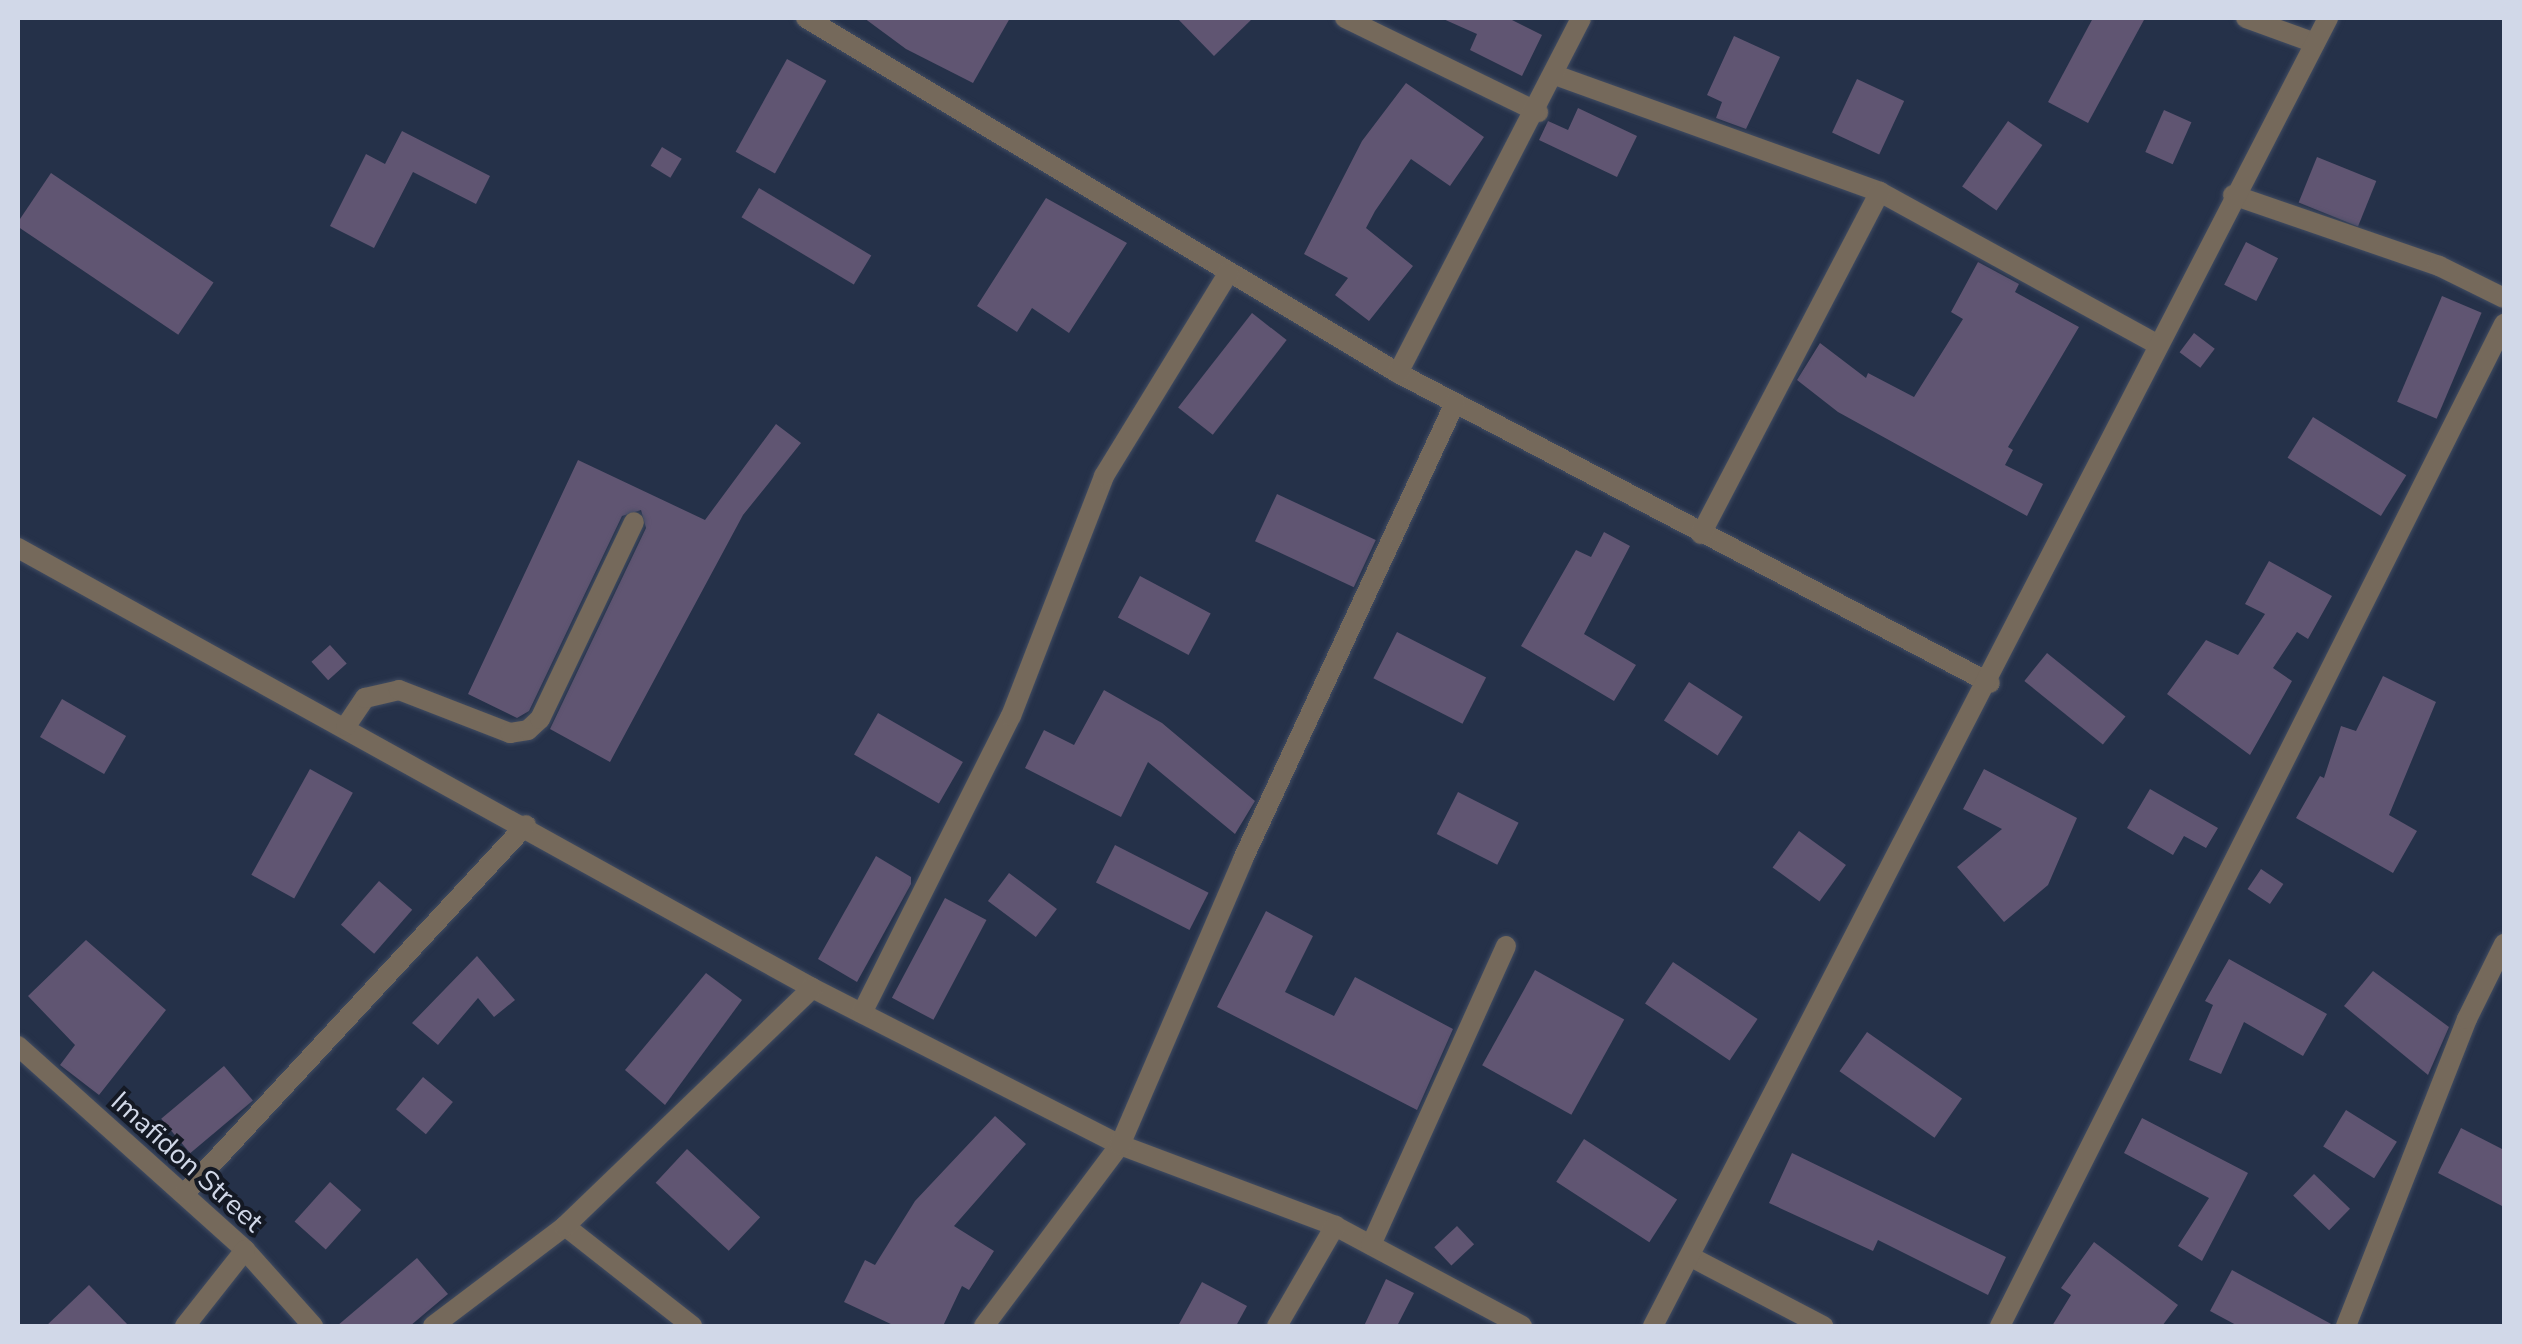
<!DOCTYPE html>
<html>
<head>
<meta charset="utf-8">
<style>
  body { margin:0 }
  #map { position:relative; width:2522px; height:1344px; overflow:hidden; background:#253149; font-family:"Nunito Sans",sans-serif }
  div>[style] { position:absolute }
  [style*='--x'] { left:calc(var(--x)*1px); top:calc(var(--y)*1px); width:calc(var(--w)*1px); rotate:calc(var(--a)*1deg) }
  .building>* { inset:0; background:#605572; transform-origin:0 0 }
  .roads { filter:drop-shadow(0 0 2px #414c62) drop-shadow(0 0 2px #414c62) }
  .street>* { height:20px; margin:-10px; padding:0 10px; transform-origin:10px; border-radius:10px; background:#75695b }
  span { translate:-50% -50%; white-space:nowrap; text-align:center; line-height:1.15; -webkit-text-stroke:8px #141924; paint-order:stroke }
  .street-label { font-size:28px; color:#d1d8e8 }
  .frame { position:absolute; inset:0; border:20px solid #d1d8e8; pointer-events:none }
</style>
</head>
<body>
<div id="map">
  <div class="building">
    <div style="clip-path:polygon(864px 18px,1010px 18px,973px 83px,906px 49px)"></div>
    <div style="clip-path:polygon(1177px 18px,1253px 18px,1214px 56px)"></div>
    <div style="clip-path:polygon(1441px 18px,1508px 18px,1542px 35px,1522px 76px,1470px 50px,1477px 34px)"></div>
    <div style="clip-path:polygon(2093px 18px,2145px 18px,2088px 123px,2048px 102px)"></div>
    <div style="clip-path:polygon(1734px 36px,1780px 57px,1746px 129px,1716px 118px,1722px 102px,1707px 95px)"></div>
    <div style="left:787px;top:59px;width:45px;height:106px;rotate:29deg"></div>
    <div style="left:1857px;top:79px;width:52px;height:59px;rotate:25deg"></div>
    <div style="clip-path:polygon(1406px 83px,1484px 137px,1450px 186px,1411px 159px,1375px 211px,1366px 228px,1413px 266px,1369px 321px,1335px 295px,1348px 278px,1304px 254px,1362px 141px)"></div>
    <div style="clip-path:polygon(1578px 108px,1637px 136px,1617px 177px,1539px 140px,1548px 121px,1568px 130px)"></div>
    <div style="left:2164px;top:110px;width:30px;height:46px;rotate:24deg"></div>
    <div style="left:2008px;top:121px;width:42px;height:80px;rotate:35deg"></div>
    <div style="clip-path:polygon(402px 131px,490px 176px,476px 204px,413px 172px,374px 248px,330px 226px,366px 154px,385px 164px)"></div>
    <div style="left:662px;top:147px;width:23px;height:22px;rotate:31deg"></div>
    <div style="left:2317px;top:157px;width:64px;height:49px;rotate:22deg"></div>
    <div style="left:51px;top:173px;width:196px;height:63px;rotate:34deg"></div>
    <div style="left:759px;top:188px;width:131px;height:34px;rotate:31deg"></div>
    <div style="clip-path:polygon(1046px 198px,1127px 243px,1069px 333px,1032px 308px,1017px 332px,977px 306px)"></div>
    <div style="left:2246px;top:242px;width:36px;height:48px;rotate:27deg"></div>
    <div style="clip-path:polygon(1978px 262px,2019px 284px,2015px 292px,2079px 327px,2008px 447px,2013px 450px,2005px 465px,2043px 484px,2027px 516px,1838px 412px,1797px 380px,1820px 343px,1866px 378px,1868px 373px,1914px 397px,1963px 319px,1951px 312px)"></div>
    <div style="left:2442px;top:296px;width:43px;height:115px;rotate:23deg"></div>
    <div style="left:1252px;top:313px;width:44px;height:120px;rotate:38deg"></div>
    <div style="left:2194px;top:333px;width:26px;height:24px;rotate:37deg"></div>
    <div style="left:2313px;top:417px;width:110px;height:48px;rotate:32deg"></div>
    <div style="clip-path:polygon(776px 424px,801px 443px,743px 515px,610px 762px,550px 729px,646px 528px,641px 510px,622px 516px,529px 711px,517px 718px,468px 694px,578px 460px,705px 520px)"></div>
    <div style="left:1277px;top:494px;width:109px;height:52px;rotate:25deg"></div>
    <div style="clip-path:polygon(1604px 532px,1630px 546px,1584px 634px,1636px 665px,1614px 701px,1521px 646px,1576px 550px,1591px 557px)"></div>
    <div style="clip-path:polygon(2269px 561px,2332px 596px,2308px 639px,2297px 632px,2273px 668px,2292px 681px,2250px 755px,2167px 694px,2206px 640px,2238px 655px,2265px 614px,2245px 604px)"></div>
    <div style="left:1140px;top:576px;width:80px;height:47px;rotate:28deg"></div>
    <div style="left:1397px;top:632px;width:100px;height:52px;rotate:27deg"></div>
    <div style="left:330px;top:645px;width:25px;height:25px;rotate:48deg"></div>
    <div style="left:2047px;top:653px;width:101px;height:36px;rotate:39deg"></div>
    <div style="clip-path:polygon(2383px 676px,2436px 702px,2389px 815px,2417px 831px,2393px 873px,2296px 818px,2320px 776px,2324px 778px,2341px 726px,2356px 731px)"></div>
    <div style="left:1689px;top:682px;width:64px;height:46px;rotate:33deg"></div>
    <div style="clip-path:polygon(1104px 690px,1162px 723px,1255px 801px,1235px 834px,1148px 762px,1121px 817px,1025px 768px,1044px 730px,1074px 745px)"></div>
    <div style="left:62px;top:699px;width:74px;height:44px;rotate:30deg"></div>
    <div style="left:878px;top:713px;width:98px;height:48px;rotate:30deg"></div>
    <div style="left:310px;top:769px;width:49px;height:121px;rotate:29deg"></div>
    <div style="clip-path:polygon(1984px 769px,2077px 818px,2048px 885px,2004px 922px,1957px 867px,2002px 829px,1963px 809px)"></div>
    <div style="clip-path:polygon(2150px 789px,2218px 828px,2206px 848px,2184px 836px,2173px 855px,2127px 828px)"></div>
    <div style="left:1458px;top:792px;width:68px;height:47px;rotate:27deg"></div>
    <div style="left:1799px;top:831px;width:58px;height:45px;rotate:36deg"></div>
    <div style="left:1115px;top:845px;width:105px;height:42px;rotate:27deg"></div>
    <div style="clip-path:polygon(876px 856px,911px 877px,911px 884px,857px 982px,818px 959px)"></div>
    <div style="left:2261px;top:869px;width:27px;height:24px;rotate:34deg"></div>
    <div style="left:1009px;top:873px;width:60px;height:35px;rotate:37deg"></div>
    <div style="left:379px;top:881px;width:44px;height:58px;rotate:41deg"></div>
    <div style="left:945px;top:898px;width:47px;height:113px;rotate:28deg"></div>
    <div style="clip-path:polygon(1266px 911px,1313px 936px,1285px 992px,1334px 1016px,1355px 977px,1453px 1029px,1417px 1110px,1217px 1007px)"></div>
    <div style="clip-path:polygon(86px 940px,166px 1010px,99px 1095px,60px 1065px,75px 1045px,28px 996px)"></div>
    <div style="clip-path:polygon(477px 956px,515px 1000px,494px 1017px,478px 998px,438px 1045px,412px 1023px)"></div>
    <div style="clip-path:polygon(2229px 959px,2327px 1014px,2303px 1056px,2244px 1022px,2221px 1074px,2189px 1060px,2213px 1005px,2205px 1001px)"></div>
    <div style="left:1673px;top:962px;width:102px;height:50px;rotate:34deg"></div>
    <div style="left:1535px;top:970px;width:102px;height:109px;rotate:29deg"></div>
    <div style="clip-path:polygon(2373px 971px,2449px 1027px,2428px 1075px,2344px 1006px)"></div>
    <div style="clip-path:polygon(706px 973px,742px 1000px,665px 1105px,625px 1070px)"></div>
    <div style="left:1867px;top:1032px;width:116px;height:48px;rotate:35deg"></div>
    <div style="left:224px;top:1066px;width:45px;height:82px;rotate:50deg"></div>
    <div style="left:423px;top:1077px;width:39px;height:42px;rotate:40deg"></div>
    <div style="left:2346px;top:1110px;width:60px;height:43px;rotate:32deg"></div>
    <div style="clip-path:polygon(995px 1116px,1026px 1144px,954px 1226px,994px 1251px,969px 1290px,962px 1286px,943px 1326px,895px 1326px,844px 1302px,865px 1260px,875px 1265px,915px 1201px)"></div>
    <div style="clip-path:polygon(2142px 1118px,2248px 1173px,2202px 1261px,2178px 1246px,2209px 1198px,2124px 1153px)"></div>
    <div style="clip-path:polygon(2461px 1128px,2504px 1150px,2504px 1207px,2438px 1173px)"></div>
    <div style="left:1584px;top:1139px;width:111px;height:51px;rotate:33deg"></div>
    <div style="left:687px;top:1149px;width:100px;height:46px;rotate:43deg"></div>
    <div style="clip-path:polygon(1792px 1153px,2006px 1257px,1988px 1295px,1878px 1240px,1873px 1251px,1769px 1203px)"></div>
    <div style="left:2314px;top:1174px;width:50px;height:30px;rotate:44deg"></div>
    <div style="left:330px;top:1182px;width:42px;height:53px;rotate:42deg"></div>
    <div style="left:1457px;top:1226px;width:25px;height:31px;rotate:47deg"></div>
    <div style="clip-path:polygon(2094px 1242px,2178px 1305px,2162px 1326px,2052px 1326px,2071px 1295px,2061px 1288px)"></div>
    <div style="clip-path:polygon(417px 1258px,448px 1294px,410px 1326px,337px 1326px)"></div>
    <div style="clip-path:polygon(2232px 1270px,2333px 1325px,2332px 1326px,2238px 1326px,2210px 1311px)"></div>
    <div style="clip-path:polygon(1386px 1279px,1414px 1293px,1397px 1326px,1364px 1326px)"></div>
    <div style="clip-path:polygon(1202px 1282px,1247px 1306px,1236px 1326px,1178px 1326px)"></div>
    <div style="clip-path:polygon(89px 1285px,129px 1326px,46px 1326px)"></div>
  </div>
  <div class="roads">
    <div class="street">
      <div style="--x:806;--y:18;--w:690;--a:30.95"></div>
      <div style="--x:1398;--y:373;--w:668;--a:27.64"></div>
      <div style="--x:1345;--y:18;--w:215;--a:26"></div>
      <div style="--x:2246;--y:18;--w:73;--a:19.9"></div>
      <div style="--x:1555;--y:75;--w:345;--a:19.8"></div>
      <div style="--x:1880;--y:192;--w:316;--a:28.8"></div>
      <div style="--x:2233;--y:195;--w:218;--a:19"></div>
      <div style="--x:2439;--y:266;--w:72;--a:26.2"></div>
      <div style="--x:1398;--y:373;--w:399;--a:-62.7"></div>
      <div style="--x:1701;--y:534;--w:386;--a:-62.4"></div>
      <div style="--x:18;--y:548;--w:908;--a:28.99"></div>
      <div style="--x:812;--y:988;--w:346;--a:27"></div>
      <div style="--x:1120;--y:1145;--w:230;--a:20.6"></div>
      <div style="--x:1335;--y:1226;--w:212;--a:28.1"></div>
      <div style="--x:346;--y:726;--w:34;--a:-56"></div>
      <div style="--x:365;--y:698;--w:35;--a:-13"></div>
      <div style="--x:399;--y:690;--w:119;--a:21.2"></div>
      <div style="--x:510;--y:733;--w:18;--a:-9"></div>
      <div style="--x:528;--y:730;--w:16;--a:-43"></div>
      <div style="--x:540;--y:719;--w:218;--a:-64.5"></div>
      <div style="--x:862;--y:1013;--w:332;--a:-63.4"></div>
      <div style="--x:1011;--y:716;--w:257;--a:-68.8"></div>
      <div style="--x:1104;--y:476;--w:239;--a:-58.5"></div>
      <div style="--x:18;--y:1046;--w:305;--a:41.9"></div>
      <div style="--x:245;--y:1250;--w:102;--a:48.2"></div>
      <div style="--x:184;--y:1194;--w:503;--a:-47.17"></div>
      <div style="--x:565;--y:1226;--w:162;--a:38.2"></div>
      <div style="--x:1371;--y:1245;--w:328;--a:-65.7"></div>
      <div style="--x:1693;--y:1258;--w:147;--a:27.6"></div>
      <div style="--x:185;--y:1326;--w:97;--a:-51.7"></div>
      <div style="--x:433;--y:1326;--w:166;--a:-37.1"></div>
      <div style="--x:565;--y:1226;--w:343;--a:-43.9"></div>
      <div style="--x:984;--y:1326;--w:226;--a:-53.1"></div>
      <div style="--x:1120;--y:1145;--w:311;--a:-66.7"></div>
      <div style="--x:1243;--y:859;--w:503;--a:-65.07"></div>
      <div style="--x:1277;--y:1326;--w:116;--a:-59.9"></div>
      <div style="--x:1653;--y:1326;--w:1472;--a:-62.7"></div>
      <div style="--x:2000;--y:1326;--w:1122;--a:-63.3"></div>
      <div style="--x:2346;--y:1326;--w:330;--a:-68.5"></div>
      <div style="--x:2467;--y:1019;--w:84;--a:-63.7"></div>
    </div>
  </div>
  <div class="street-label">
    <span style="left:187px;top:1162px;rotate:42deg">Imafidon Street</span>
  </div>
  <div class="frame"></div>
</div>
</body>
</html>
